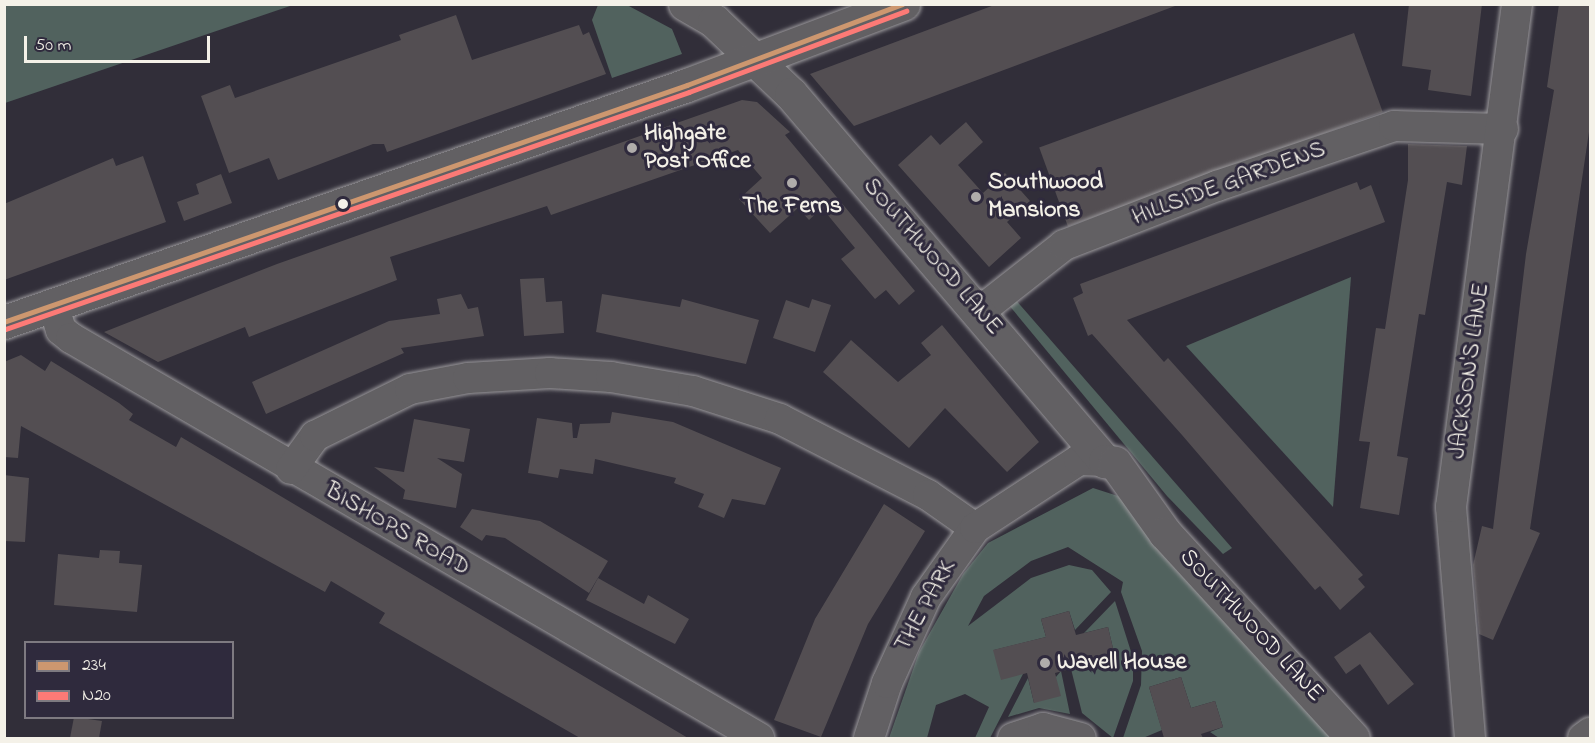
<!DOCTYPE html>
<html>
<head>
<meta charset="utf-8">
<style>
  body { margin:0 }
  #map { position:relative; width:1595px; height:743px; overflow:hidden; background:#312e39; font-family:"Indie Flower",sans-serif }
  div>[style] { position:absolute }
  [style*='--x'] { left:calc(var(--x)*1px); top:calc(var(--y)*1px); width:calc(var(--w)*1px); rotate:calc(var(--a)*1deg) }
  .green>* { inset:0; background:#51625e }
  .building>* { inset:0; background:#534e52; transform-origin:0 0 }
  .roads { filter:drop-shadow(0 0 2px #9a989b) drop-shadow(0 0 2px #9a989b) }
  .minor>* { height:30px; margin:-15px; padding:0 15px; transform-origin:15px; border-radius:15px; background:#626063 }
  .secondary>* { height:33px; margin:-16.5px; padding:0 16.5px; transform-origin:16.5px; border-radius:16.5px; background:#626063 }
  .trunk>* { height:33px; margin:-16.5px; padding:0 16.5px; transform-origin:16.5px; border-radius:16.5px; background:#626063 }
  .bus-1>* { height:4.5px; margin:-2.25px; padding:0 2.25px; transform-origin:2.25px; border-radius:2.25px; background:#cd976f }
  .bus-2>* { height:4.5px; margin:-2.25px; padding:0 2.25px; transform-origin:2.25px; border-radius:2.25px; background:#fc7a76 }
  .dots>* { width:16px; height:16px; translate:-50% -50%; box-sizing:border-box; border:3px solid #2f2a3d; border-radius:50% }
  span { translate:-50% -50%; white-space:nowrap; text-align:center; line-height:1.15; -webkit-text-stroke:6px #2f2a3d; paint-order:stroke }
  .poi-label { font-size:24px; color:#f4f1e8; font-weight:700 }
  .left { translate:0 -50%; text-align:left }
  .street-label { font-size:24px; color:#f4f1e8 }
  .frame { position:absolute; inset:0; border:6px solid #f4f1e8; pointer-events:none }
  .legend { position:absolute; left:24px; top:641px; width:210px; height:78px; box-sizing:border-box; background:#2f2a3d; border:2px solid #7e7a81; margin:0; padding:8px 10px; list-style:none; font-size:18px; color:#f4f1e8 }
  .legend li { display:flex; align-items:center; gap:12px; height:30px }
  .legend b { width:30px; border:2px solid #7e7a81 }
  .scale { position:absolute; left:24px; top:36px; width:186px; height:27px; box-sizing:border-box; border:3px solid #f4f1e8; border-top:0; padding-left:8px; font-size:18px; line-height:21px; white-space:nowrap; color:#f4f1e8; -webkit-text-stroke:4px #2f2a3d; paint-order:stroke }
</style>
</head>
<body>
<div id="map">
  <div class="green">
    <div style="clip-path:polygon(5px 4px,292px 4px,293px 5px,5px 103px)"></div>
    <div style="clip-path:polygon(598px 5px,627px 5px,672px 29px,682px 54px,612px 78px,592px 20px)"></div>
    <div style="clip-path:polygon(1351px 277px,1333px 507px,1186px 346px)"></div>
    <div style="clip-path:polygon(1014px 298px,1232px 548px,1223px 554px,1167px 496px,1008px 304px)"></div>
    <div style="clip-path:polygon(1093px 488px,1118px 496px,1133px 511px,1342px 738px,1219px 738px,1210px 732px,1223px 727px,1215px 701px,1191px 708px,1181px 677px,1149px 687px,1162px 730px,1143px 738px,1123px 738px,1141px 685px,1142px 651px,1121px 592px,1123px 582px,1068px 547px,1031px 561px,984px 596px,968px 626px,1031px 578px,1069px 565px,1092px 570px,1111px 592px,1075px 630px,1069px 611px,1041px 619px,1046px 637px,994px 650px,1023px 674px,990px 738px,975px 738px,989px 707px,965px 694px,936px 705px,927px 738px,889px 738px,919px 652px,963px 574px,988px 543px)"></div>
    <div style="clip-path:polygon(1115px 601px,1133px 658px,1133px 681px,1113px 738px,1082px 713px,1071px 669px,1115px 657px,1108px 627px,1084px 633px)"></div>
    <div style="clip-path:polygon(1061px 671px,1070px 714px,1039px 708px,1008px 717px,1028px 678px,1034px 703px)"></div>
  </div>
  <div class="building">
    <div style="clip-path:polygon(997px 4px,1175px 6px,854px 126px,810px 74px)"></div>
    <div style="clip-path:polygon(1409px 4px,1482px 4px,1471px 96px,1428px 90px,1431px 70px,1402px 66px)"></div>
    <div style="clip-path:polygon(1559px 4px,1590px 4px,1589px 132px,1530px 529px,1540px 533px,1493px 640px,1479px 634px,1473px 565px,1482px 526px,1493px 529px,1526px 254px,1554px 90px,1547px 87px)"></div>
    <div style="clip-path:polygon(456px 15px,472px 60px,579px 25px,583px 35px,589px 32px,606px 74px,387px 152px,384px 144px,373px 144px,278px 180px,269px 158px,229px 173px,201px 96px,230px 85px,235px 98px,401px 40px,399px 35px)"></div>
    <div style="left:1354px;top:33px;width:84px;height:335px;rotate:70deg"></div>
    <div style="clip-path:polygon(742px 100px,757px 102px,790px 132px,785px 135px,915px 291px,899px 305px,886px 290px,875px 299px,841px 259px,855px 248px,822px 208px,809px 220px,798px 208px,770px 233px,739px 199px,762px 178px,738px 150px,551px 215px,547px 206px,390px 257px,397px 280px,249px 337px,245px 327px,158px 362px,104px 332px,277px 264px)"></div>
    <div style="clip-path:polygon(966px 122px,983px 142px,958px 165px,983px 193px,1005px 173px,1030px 201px,1007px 222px,1021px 238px,989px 267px,898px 165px,931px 135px,940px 145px)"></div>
    <div style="clip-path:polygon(1408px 144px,1467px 146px,1462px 185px,1447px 182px,1425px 315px,1419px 314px,1397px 456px,1408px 458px,1399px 515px,1360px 508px,1370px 442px,1359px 441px,1376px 328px,1385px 329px,1408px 180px)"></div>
    <div style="clip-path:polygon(143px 156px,166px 222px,4px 280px,4px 204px,113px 158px,116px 166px)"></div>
    <div style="clip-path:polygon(221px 174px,232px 203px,184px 221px,177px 202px,199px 194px,196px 184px)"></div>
    <div style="clip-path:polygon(1357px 182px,1360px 190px,1371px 185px,1385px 222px,1127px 320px,1164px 362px,1168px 358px,1363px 575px,1358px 579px,1365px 587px,1340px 610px,1320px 586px,1315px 590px,1182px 435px,1092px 334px,1088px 336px,1073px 298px,1083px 293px,1080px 284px)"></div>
    <div style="clip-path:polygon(544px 278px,546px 302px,562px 301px,564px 333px,524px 336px,520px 279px)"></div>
    <div style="clip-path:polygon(461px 294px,468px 309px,478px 307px,484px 336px,401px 348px,404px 353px,266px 414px,252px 382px,389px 321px,440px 314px,437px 299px)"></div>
    <div style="clip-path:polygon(602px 294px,680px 307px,682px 299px,759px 320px,746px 364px,596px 332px)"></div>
    <div style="clip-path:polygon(812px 299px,831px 305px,815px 352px,773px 338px,786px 300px,809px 308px)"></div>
    <div style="clip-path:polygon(942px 325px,1039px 442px,1007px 472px,945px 408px,909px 448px,823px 372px,851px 340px,898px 382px,931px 355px,921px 343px)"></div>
    <div style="clip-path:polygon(21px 355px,45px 371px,51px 361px,119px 403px,133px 414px,129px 420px,176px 447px,181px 437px,688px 738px,580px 738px,379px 623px,385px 613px,331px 581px,325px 592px,21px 426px,18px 458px,4px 457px,4px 362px)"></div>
    <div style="clip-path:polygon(612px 412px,673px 422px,781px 468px,765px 505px,732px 499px,724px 518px,698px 507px,704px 494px,674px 483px,676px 478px,595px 459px,593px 474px,560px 469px,558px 478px,528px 473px,537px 418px,572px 423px,573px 438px,577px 438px,580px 424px,610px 423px)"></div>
    <div style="clip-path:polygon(414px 419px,470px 429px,464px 462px,437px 458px,462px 474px,456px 508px,403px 499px,405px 490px,374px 467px,404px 472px)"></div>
    <div style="clip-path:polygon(4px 475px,29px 478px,25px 542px,4px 541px)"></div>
    <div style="clip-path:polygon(884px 504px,925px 531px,868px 624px,821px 737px,774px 720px,815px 619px)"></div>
    <div style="clip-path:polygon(472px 509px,540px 521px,608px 561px,589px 593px,505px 538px,486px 535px,482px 541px,460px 527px)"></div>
    <div style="clip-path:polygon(100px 550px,120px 551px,119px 563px,142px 565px,137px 612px,54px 605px,58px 554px,99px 558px)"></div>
    <div style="clip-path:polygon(598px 578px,644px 604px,648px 595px,689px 619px,675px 644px,586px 600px)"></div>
    <div style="clip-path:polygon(1069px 611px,1076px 635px,1108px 627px,1115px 657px,1055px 673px,1061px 696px,1034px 703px,1027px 673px,1001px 680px,993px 650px,1046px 637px,1041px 619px)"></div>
    <div style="clip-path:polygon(1370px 632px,1414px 684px,1388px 705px,1360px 664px,1346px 674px,1334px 657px)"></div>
    <div style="clip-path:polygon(1181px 677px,1191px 708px,1215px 701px,1223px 727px,1201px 734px,1203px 738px,1164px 738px,1149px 687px)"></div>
    <div style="clip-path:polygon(74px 717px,102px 721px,99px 738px,70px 738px)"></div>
  </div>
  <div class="roads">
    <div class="minor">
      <div style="--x:53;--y:304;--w:27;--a:73"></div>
      <div style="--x:61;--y:330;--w:13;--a:39"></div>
      <div style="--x:71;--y:338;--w:796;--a:30.17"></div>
      <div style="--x:979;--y:312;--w:108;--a:-38.2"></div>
      <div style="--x:1064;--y:245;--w:164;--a:-21.1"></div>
      <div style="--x:1217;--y:186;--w:187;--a:-18.7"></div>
      <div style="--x:1394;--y:126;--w:109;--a:1.6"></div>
      <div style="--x:291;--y:469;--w:41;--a:-54"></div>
      <div style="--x:315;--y:436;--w:106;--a:-26.3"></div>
      <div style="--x:410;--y:389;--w:59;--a:-10.7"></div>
      <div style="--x:468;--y:378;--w:82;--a:-3.5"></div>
      <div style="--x:550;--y:373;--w:61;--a:3.8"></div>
      <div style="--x:611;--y:377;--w:83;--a:9.7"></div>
      <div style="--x:693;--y:391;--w:91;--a:17.8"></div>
      <div style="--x:780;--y:419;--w:166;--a:27.2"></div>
      <div style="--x:928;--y:495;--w:57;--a:35.1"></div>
      <div style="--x:869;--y:738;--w:58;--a:-71.9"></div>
      <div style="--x:887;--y:683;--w:94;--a:-65.6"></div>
      <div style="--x:926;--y:597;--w:85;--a:-54.6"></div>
      <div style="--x:975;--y:528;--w:124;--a:-33.2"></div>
      <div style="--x:1079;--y:460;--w:26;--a:2"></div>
      <div style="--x:1013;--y:738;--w:32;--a:-18"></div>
      <div style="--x:1043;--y:728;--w:39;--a:15"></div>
      <div style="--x:1470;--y:738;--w:232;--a:-94.7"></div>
      <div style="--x:1451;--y:507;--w:507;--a:-82.52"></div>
      <div style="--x:1583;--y:738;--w:9;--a:-36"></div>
    </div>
    <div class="secondary">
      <div style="--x:685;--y:4;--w:34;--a:30"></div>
      <div style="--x:714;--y:21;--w:106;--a:43.5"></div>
      <div style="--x:791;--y:94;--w:483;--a:49.5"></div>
      <div style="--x:1105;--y:461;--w:10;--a:11"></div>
      <div style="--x:1115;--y:463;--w:86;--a:54.5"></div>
      <div style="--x:1165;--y:533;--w:278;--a:47.5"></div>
    </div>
    <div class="trunk">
      <div style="--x:4;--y:322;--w:723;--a:-19.14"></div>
      <div style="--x:687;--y:85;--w:231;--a:-20.6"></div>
    </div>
  </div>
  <div class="bus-1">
    <div style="--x:4;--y:322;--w:723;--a:-19.14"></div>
    <div style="--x:687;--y:85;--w:230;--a:-20.6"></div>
  </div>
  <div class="bus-2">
    <div style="--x:6;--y:329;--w:723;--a:-19.14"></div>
    <div style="--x:689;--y:92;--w:232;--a:-20.5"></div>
  </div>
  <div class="dots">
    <div style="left:632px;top:148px;background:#b0adab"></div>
    <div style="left:792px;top:183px;background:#b0adab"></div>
    <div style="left:976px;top:197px;background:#b0adab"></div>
    <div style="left:343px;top:204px;background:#f4f1e8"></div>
    <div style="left:1045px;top:663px;background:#b0adab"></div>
  </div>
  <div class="poi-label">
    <span class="left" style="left:644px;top:148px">Highgate<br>Post Office</span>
    <span class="left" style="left:988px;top:197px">Southwood<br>Mansions</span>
    <span style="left:792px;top:207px">The Ferns</span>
    <span class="left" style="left:1057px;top:663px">Wavell House</span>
  </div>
  <div class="street-label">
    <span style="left:1229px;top:184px;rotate:-20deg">HILLSIDE GARDENS</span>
    <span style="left:932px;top:257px;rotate:49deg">SOUTHWOOD LANE</span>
    <span style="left:1470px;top:371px;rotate:-82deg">JACKSON'S LANE</span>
    <span style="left:397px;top:530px;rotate:30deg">BISHOPS ROAD</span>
    <span style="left:926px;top:606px;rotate:-61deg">THE PARK</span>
    <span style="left:1251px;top:626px;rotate:47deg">SOUTHWOOD LANE</span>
  </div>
  <div class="frame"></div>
  <ul class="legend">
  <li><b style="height:8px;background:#cd976f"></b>234</li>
  <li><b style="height:8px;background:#fc7a76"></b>N20</li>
  </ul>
  <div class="scale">50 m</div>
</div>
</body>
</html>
